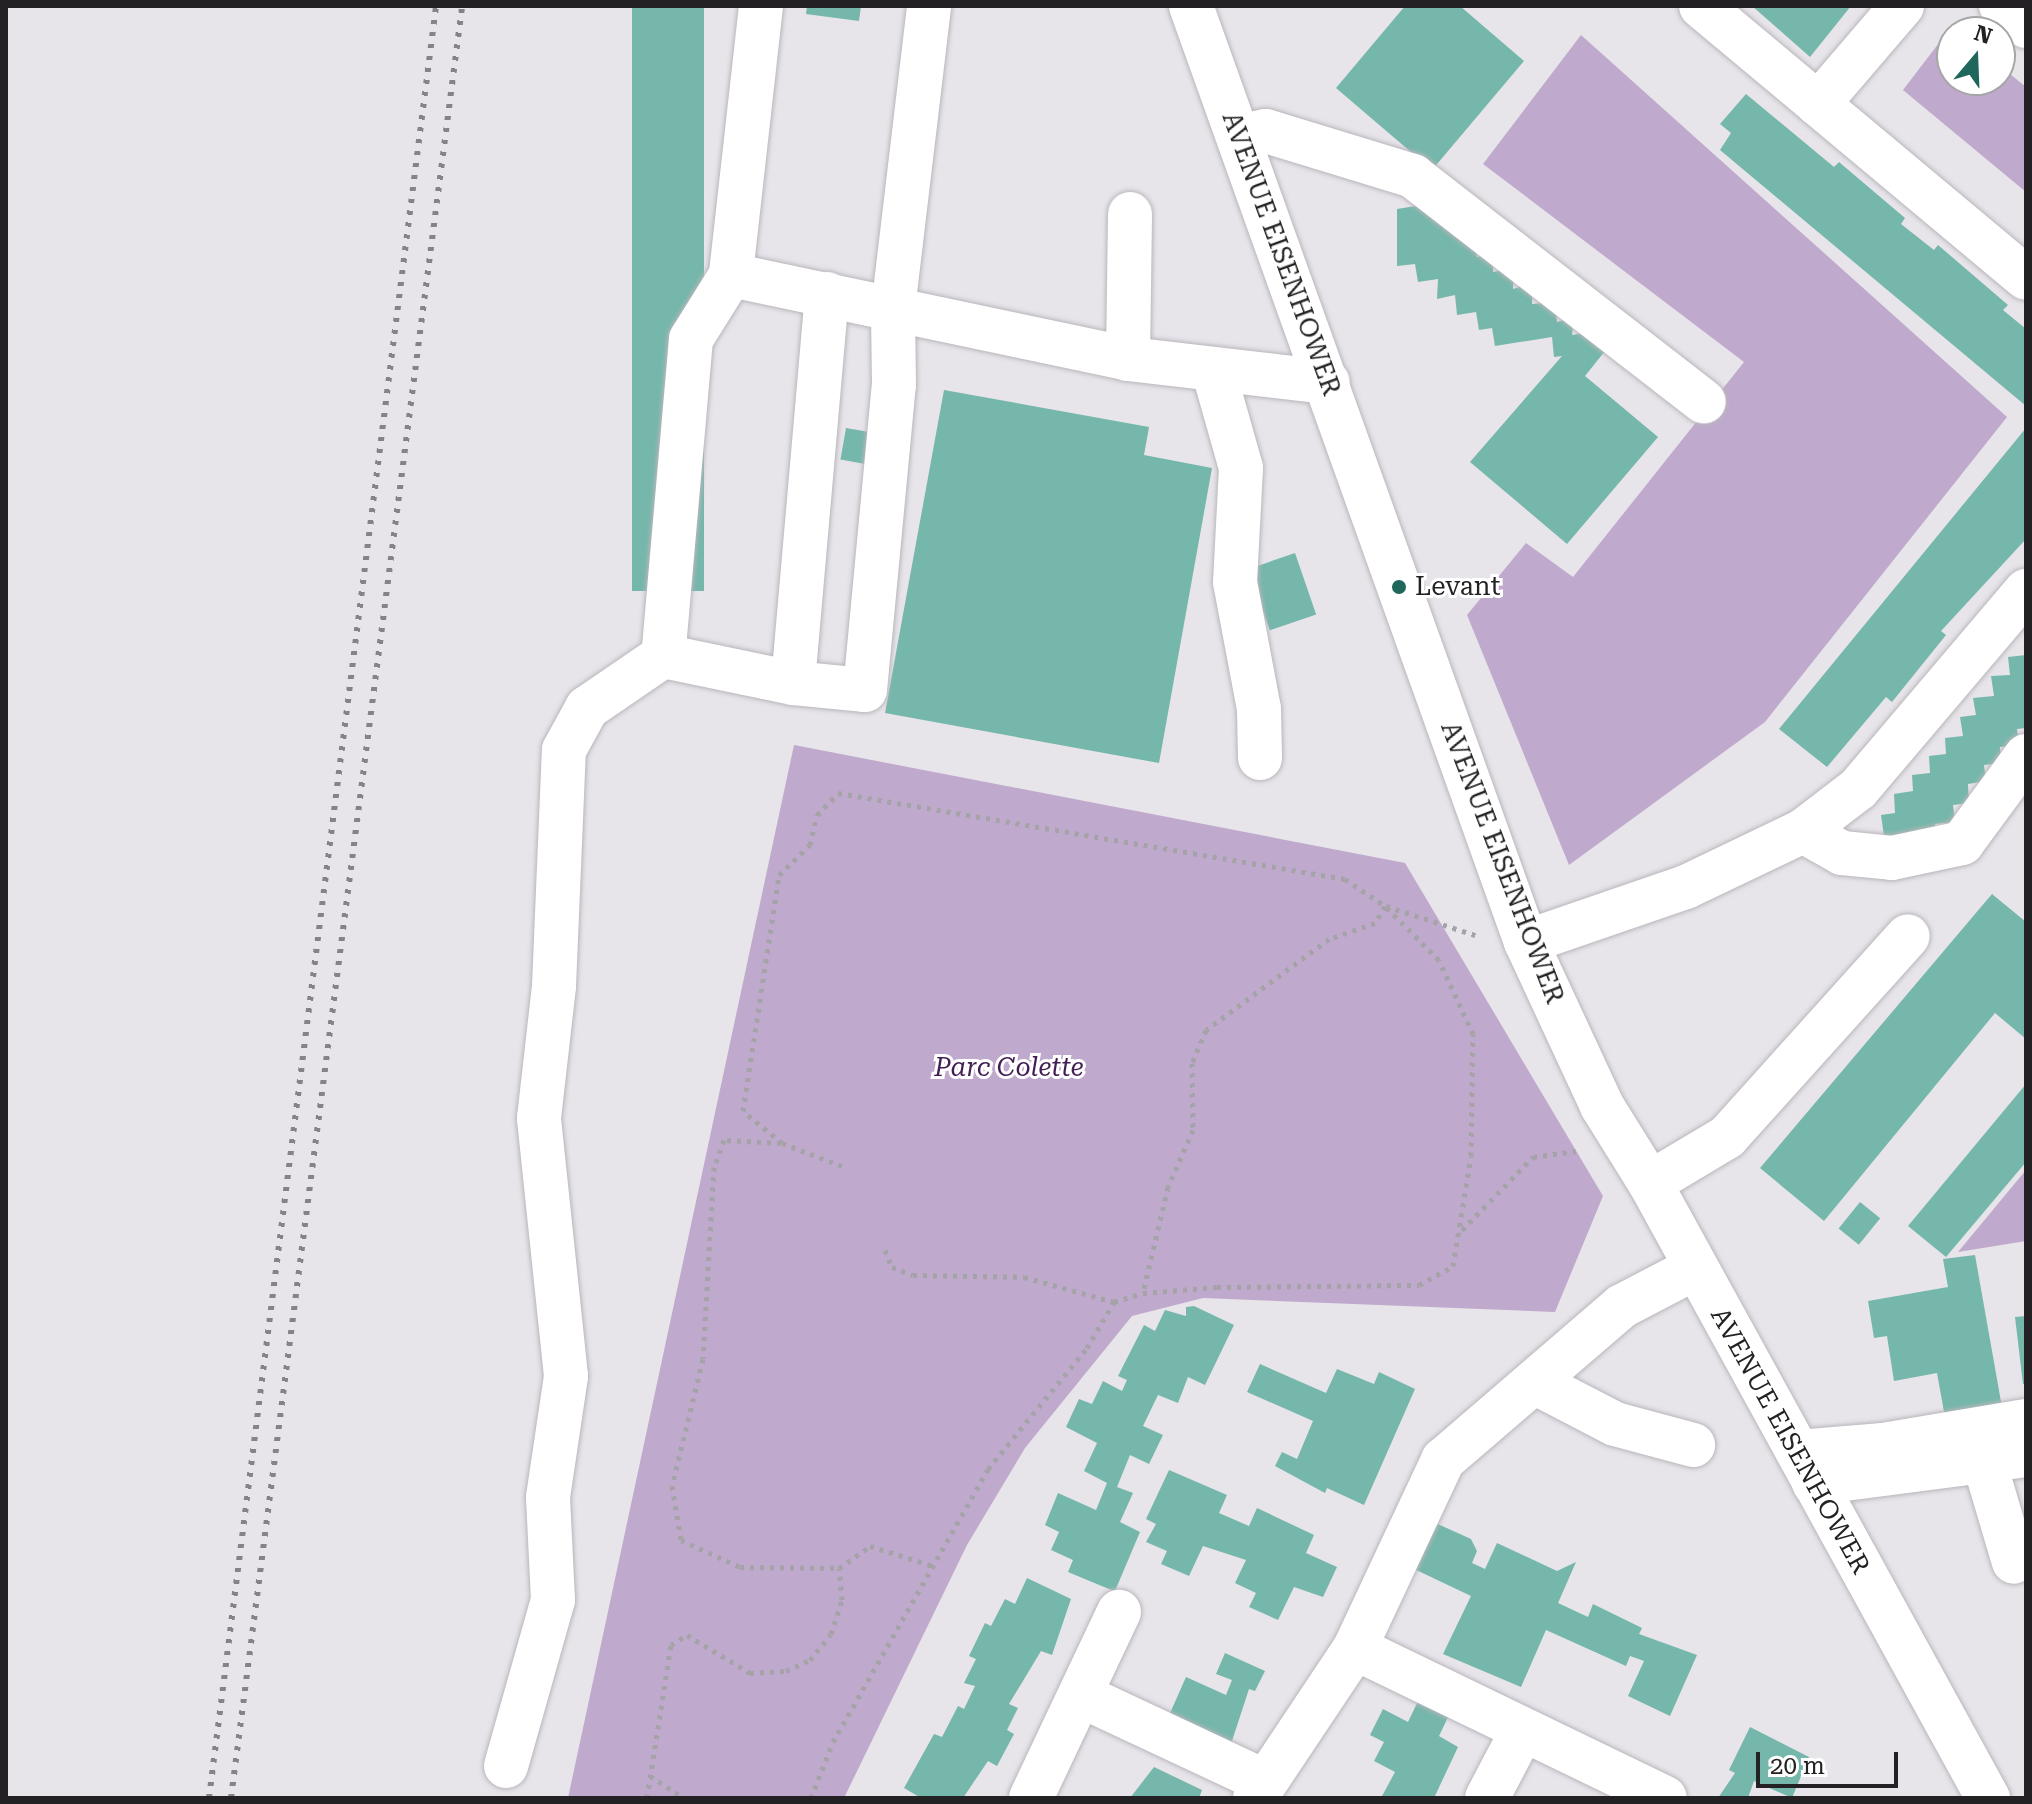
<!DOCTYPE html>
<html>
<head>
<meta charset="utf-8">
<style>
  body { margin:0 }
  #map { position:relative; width:2032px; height:1804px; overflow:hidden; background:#e7e4ea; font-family:"Roboto Serif",serif }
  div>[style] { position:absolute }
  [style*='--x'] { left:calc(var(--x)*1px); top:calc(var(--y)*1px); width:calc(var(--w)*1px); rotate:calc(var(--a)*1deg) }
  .green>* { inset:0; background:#bfa9cc }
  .building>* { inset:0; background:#76b7ab; transform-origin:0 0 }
  .path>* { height:5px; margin-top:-2.5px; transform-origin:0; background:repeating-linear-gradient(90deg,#a5a3a7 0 4px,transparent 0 10px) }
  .roads { filter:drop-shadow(0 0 2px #b9b6bb) drop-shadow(0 0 2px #b9b6bb) }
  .minor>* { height:44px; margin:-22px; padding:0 22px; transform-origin:22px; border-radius:22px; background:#fff }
  .rail>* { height:6px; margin-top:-3px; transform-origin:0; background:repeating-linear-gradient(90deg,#858387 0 4px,transparent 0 12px) }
  .dots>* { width:22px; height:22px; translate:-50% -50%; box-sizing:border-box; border:4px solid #fff; border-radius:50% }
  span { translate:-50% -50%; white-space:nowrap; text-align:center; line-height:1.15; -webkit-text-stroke:6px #fff; paint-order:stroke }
  .street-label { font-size:26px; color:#232123 }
  .poi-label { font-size:26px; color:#232123 }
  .left { translate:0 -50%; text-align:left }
  .park-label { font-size:26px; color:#421e54; font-style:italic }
  .frame { position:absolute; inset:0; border:8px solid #232123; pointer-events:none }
  .north { position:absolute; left:1936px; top:16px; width:80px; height:80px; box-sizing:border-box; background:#fff; border:2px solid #a7a6a7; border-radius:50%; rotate:19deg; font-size:22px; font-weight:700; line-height:32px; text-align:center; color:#232123 }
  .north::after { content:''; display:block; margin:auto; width:28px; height:36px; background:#1f665b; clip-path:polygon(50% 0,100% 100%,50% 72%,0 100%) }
  .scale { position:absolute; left:1756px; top:1752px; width:142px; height:36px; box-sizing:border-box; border:4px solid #232123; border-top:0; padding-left:10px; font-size:24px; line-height:28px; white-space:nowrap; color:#232123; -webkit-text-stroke:6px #fff; paint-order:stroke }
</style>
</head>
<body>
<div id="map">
  <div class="green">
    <div style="clip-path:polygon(1952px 26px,1959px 32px,1952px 32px,1952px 80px,2000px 80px,2000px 66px,2026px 87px,2026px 192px,1903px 90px)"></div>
    <div style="clip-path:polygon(1581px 35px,2007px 417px,1765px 722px,1569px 865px,1467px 615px,1526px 543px,1573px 577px,1744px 362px,1483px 164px)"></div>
    <div style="clip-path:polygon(794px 745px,1405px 863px,1603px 1196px,1555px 1312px,1203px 1298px,1132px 1316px,1025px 1448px,967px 1545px,844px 1798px,568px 1798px)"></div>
    <div style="clip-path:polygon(2026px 1170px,2026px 1241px,1958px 1252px)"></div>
  </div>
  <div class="building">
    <div style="left:632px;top:6px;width:72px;height:585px"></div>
    <div style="clip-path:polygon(807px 6px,861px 6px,859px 21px,806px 14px)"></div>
    <div style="clip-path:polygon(1405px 6px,1460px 6px,1524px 61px,1432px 170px,1336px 88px)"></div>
    <div style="clip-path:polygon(1752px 6px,1851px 6px,1810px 57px)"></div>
    <div style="clip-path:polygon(1746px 94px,1834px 167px,1839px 162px,1905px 218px,1901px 224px,1934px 250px,1938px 245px,2008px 305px,2003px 310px,2026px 329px,2026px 406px,1720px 150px,1731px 133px,1720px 124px)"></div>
    <div style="clip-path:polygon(1435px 203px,1473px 234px,1477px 257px,1494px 252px,1493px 272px,1514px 268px,1513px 289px,1533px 283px,1532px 304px,1555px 302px,1557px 322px,1574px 317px,1572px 335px,1592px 332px,1609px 346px,1585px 376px,1658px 437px,1567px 544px,1470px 462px,1562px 356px,1554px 357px,1552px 337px,1495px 346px,1492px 328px,1479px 330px,1476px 312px,1457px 315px,1455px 295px,1437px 299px,1438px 279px,1418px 282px,1415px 264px,1397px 266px,1397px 209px)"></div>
    <div style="clip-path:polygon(944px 390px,1149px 427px,1144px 455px,1212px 468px,1159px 763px,885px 713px)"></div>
    <div style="left:846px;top:428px;width:28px;height:32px;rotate:10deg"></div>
    <div style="clip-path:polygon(2026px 428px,2026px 539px,1941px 631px,1946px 635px,1892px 702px,1886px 697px,1827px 767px,1779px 729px)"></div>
    <div style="left:1295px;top:553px;width:65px;height:49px;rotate:71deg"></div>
    <div style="clip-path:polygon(2026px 655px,2026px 728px,2017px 729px,2019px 745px,2000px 747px,2001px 763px,1984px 765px,1986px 781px,1968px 784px,1969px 803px,1953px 805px,1955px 822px,1935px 824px,1938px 845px,1886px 850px,1881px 815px,1895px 813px,1894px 794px,1913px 791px,1912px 775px,1930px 773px,1929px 756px,1946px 754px,1945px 738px,1963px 736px,1960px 717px,1976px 715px,1973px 698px,1994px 696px,1991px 676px,2010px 675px,2008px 657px)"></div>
    <div style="clip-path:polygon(1992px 894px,2026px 922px,2026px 1039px,1995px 1013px,1824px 1221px,1760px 1168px)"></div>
    <div style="clip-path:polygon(2026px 1084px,2026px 1162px,1946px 1257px,1908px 1226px)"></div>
    <div style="left:1860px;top:1202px;width:26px;height:34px;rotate:39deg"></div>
    <div style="clip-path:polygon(1975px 1255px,2003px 1413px,1946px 1423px,1937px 1373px,1894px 1381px,1887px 1336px,1874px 1338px,1868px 1301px,1948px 1287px,1943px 1259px)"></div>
    <div style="clip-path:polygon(1194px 1306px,1234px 1325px,1205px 1385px,1188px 1377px,1178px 1403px,1158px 1395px,1143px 1426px,1163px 1435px,1149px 1464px,1130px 1455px,1117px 1487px,1133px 1493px,1120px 1522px,1140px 1532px,1115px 1591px,1104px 1587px,1068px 1572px,1073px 1560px,1051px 1550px,1059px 1532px,1045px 1525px,1058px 1493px,1096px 1510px,1107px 1483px,1084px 1471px,1097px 1443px,1066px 1427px,1079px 1399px,1092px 1404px,1103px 1381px,1122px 1391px,1127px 1380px,1118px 1376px,1144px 1325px,1155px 1331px,1165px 1310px,1186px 1316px,1186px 1307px)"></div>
    <div style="clip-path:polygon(2026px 1316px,2026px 1384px,2023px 1384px,2015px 1317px)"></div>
    <div style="clip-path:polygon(1260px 1364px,1326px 1393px,1337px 1369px,1374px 1384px,1379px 1372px,1415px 1389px,1364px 1505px,1327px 1488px,1325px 1493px,1275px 1466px,1282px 1452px,1297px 1459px,1313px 1421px,1247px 1392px)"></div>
    <div style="clip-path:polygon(1169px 1470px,1227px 1495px,1219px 1513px,1249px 1526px,1257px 1508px,1314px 1535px,1306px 1553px,1337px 1567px,1323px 1597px,1294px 1587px,1278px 1620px,1249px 1607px,1256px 1593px,1235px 1583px,1246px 1560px,1203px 1546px,1189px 1576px,1161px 1564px,1167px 1551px,1146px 1542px,1156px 1524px,1146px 1519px)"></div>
    <div style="clip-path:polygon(1431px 1521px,1471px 1539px,1477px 1551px,1472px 1563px,1485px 1569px,1497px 1543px,1557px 1571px,1576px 1562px,1558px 1603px,1588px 1617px,1593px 1604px,1642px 1628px,1639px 1634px,1697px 1655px,1670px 1716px,1628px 1696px,1644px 1661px,1630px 1656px,1626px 1666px,1546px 1630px,1521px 1687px,1443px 1654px,1471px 1596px,1410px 1567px)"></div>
    <div style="clip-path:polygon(1027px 1578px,1071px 1599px,1052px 1655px,1041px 1651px,1009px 1704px,1018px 1708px,1007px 1730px,1014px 1734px,997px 1766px,988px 1761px,963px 1798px,921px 1798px,904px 1788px,934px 1734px,942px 1737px,958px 1706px,964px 1709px,975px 1686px,964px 1683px,976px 1659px,969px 1656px,985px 1623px,991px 1626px,1005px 1599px,1015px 1604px)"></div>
    <div style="clip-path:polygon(1225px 1653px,1265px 1671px,1255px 1691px,1249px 1689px,1230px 1747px,1167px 1720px,1186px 1677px,1226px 1695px,1232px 1680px,1216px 1674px)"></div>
    <div style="clip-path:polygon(1420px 1697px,1451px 1711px,1439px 1736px,1458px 1747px,1434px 1798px,1381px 1798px,1395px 1772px,1374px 1761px,1384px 1742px,1370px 1735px,1383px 1709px,1408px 1722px)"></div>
    <div style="clip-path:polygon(1750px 1727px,1809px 1757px,1792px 1798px,1754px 1781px,1748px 1798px,1718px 1798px,1735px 1773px,1729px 1770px)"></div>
    <div style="clip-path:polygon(1154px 1767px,1202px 1790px,1199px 1798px,1130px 1798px)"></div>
  </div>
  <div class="path">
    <div style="--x:1386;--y:906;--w:94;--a:18"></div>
    <div style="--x:781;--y:1143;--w:57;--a:-177"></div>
    <div style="--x:724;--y:1140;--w:29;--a:110"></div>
    <div style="--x:714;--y:1167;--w:192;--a:93.3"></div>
    <div style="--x:703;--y:1359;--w:131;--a:103.7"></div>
    <div style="--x:672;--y:1486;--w:55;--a:80.5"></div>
    <div style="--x:681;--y:1540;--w:65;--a:24.6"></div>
    <div style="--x:740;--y:1567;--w:99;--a:0.6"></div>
    <div style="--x:839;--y:1568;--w:38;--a:-35"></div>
    <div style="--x:870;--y:1546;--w:66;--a:17.6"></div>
    <div style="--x:842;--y:1166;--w:64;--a:-159"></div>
    <div style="--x:782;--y:1143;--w:50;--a:-140.6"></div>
    <div style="--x:743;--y:1111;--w:239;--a:-81.3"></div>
    <div style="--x:779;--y:875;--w:43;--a:-44.1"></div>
    <div style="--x:810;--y:845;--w:31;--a:-77"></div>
    <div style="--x:817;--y:815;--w:30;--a:-46"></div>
    <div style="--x:838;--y:793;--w:514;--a:9.63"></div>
    <div style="--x:1345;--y:879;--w:48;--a:34"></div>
    <div style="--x:1385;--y:906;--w:20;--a:120"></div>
    <div style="--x:1375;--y:923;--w:49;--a:160.8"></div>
    <div style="--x:1329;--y:939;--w:153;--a:143.5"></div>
    <div style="--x:1206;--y:1030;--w:36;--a:113"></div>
    <div style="--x:1192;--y:1063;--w:67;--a:89.1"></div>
    <div style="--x:1193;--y:1130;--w:62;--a:113.7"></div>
    <div style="--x:1168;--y:1187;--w:109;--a:103.3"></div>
    <div style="--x:1462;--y:1230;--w:102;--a:-45.8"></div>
    <div style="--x:1533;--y:1157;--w:43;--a:-7.9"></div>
    <div style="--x:885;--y:1250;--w:18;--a:68"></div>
    <div style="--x:892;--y:1267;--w:22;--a:21"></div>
    <div style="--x:913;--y:1275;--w:111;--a:1"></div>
    <div style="--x:1024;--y:1277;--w:93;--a:15.5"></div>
    <div style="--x:650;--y:1776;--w:40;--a:32.9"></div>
    <div style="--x:647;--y:1798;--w:155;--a:-81.1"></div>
    <div style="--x:671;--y:1645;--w:19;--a:-32"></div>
    <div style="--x:687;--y:1635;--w:74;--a:31.1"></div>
    <div style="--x:750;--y:1673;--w:36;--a:-3"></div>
    <div style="--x:786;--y:1671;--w:26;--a:-25"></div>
    <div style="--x:810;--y:1660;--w:33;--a:-51"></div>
    <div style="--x:831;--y:1634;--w:36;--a:-72"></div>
    <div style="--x:842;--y:1600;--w:32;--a:-95"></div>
    <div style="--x:811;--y:1798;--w:60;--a:-68.6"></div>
    <div style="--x:833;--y:1742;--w:314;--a:-60.4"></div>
    <div style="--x:988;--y:1469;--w:156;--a:-50.7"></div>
    <div style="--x:1087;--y:1348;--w:53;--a:-59.6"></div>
    <div style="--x:1114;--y:1302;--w:30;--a:-17"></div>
    <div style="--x:1143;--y:1293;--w:74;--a:-4.6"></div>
    <div style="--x:1217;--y:1287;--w:202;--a:-0.6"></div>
    <div style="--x:1419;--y:1285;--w:39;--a:-29"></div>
    <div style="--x:1453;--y:1266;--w:111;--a:-80.7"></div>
    <div style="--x:1471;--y:1156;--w:122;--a:-89.1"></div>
    <div style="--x:1473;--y:1034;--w:81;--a:-114.7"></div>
    <div style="--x:1439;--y:960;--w:76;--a:-135"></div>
  </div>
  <div class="roads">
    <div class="minor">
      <div style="--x:761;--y:6;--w:271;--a:96.4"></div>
      <div style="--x:731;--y:275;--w:406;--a:11.9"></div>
      <div style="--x:1128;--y:359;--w:201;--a:6.6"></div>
      <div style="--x:1191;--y:6;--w:994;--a:70.31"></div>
      <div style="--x:1526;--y:942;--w:181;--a:65.1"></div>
      <div style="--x:1602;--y:1106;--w:91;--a:58.1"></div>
      <div style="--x:1650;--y:1183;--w:702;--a:61.21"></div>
      <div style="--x:1701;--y:6;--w:153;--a:39.9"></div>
      <div style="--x:1818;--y:104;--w:129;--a:-49.4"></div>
      <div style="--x:2001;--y:6;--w:32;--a:39"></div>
      <div style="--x:1818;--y:104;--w:271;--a:39.9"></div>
      <div style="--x:1240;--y:136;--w:26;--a:-11"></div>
      <div style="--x:1266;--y:131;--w:154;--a:17"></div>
      <div style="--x:1413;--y:176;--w:368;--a:37.8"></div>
      <div style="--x:731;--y:275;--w:75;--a:122"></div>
      <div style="--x:691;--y:339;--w:318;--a:95"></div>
      <div style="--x:663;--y:656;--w:133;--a:11.7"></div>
      <div style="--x:827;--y:294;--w:390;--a:95"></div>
      <div style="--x:793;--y:683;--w:72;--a:5.6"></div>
      <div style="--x:865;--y:690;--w:306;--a:-84.6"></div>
      <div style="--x:894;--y:385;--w:76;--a:-90.8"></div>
      <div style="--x:893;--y:309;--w:305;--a:-83.2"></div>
      <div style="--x:1128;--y:359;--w:145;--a:-89.2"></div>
      <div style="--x:1213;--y:369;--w:103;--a:74.2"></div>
      <div style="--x:1241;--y:468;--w:114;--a:93"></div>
      <div style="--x:1235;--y:582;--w:129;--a:79.3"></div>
      <div style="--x:1259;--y:709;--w:49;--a:88.8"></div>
      <div style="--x:1803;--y:831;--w:45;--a:29.4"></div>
      <div style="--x:1842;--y:853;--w:50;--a:5.7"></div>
      <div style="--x:1892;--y:858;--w:72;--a:-12.1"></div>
      <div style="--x:1962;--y:843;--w:108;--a:-53.7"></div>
      <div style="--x:1526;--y:942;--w:169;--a:-19"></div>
      <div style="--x:1686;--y:887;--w:130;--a:-25.6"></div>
      <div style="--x:1803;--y:831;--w:69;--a:-37.4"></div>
      <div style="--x:1858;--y:789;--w:260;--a:-49.7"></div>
      <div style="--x:1650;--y:1183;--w:90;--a:-30.9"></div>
      <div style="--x:1727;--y:1137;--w:270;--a:-48"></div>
      <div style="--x:1534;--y:1382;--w:91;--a:27.4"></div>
      <div style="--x:1615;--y:1424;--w:81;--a:15.1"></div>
      <div style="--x:1798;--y:1452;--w:85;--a:-4.7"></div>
      <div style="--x:1883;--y:1445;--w:145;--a:-9.5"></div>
      <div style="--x:1984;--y:1461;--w:42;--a:-8.1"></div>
      <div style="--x:1814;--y:1483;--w:171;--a:-7.4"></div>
      <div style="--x:1984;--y:1461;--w:105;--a:73.5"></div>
      <div style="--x:1355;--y:1648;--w:344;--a:25.8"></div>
      <div style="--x:1080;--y:1695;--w:203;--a:25.1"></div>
      <div style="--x:506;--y:1766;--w:173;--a:-74.2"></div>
      <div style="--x:553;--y:1600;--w:103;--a:-92.8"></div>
      <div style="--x:548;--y:1497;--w:122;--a:-81.5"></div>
      <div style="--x:566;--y:1376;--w:259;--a:-96"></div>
      <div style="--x:539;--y:1118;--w:133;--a:-83.5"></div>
      <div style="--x:554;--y:986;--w:236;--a:-87.6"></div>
      <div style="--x:564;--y:750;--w:48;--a:-61.3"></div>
      <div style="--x:587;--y:708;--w:92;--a:-34.4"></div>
      <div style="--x:1031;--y:1798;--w:206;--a:-64.7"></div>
      <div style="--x:1255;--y:1798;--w:180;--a:-56.3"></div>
      <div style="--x:1355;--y:1648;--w:208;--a:-64.9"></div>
      <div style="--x:1443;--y:1460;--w:236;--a:-40.7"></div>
      <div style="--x:1622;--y:1306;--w:82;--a:-27.5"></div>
      <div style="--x:1487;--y:1798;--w:76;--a:-62.4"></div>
    </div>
  </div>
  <div class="rail">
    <div style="--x:209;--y:1798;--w:1806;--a:-82.78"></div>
    <div style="--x:231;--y:1798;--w:1807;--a:-82.65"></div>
  </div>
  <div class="dots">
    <div style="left:1399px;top:587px;background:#1f665b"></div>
  </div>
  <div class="street-label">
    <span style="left:1281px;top:254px;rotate:70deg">AVENUE EISENHOWER</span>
    <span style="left:1502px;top:863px;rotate:69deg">AVENUE EISENHOWER</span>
    <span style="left:1790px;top:1441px;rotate:61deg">AVENUE EISENHOWER</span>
  </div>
  <div class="poi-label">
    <span class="left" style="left:1415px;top:587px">Levant</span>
  </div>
  <div class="park-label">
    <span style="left:1009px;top:1068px">Parc Colette</span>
  </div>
  <div class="frame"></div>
  <div class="north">N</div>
  <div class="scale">20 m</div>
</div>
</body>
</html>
